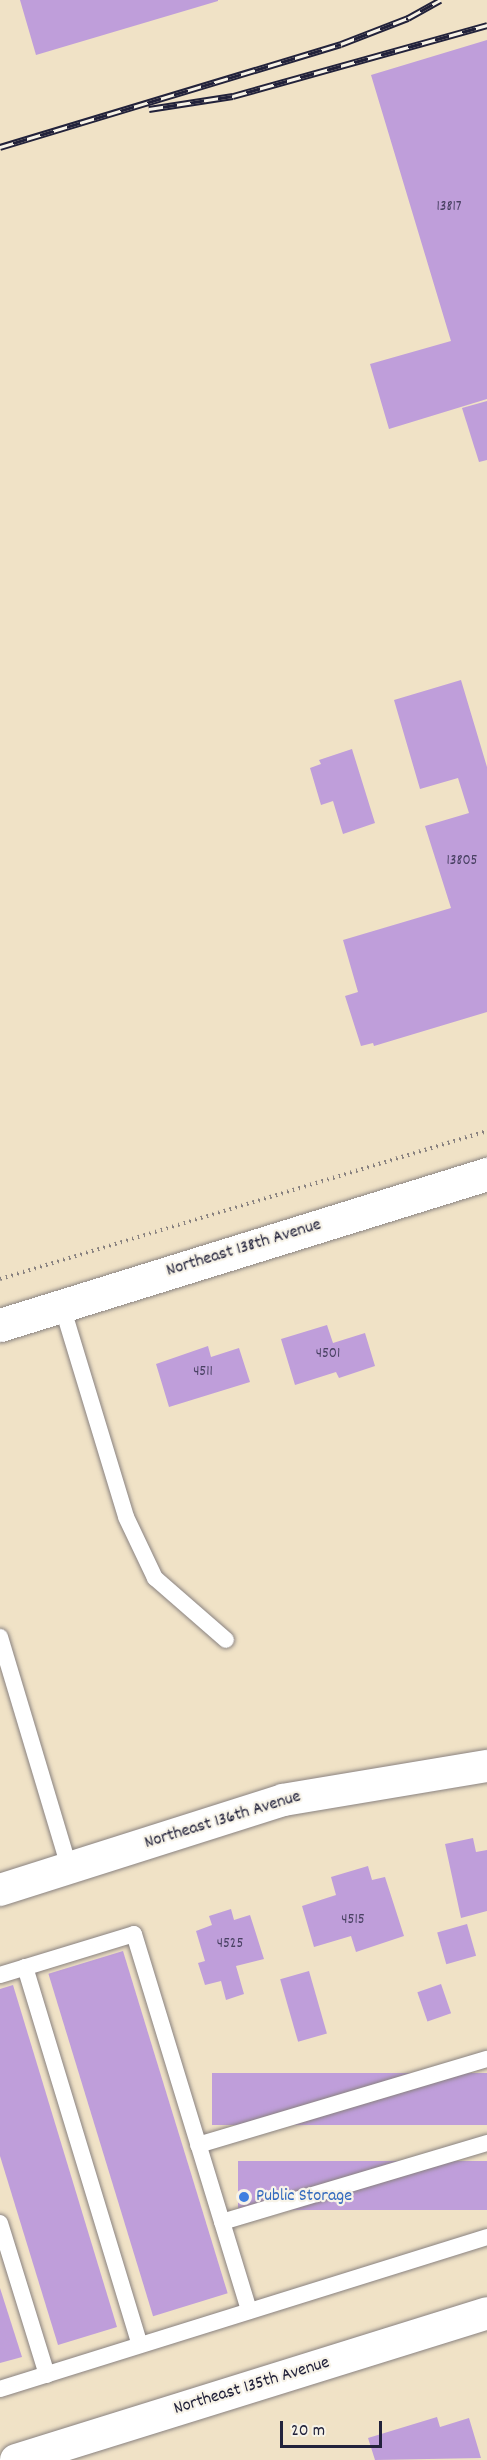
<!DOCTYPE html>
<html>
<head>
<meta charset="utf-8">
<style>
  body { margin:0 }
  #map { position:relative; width:487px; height:2460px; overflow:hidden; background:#f0e2c6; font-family:Dekko,sans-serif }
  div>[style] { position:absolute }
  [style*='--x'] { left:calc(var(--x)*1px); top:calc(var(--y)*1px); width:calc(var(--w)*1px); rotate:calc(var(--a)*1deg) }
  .building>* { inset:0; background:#bf9eda; transform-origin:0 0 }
  .path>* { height:4px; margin-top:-2px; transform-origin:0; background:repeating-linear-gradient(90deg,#898280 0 1.5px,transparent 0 6px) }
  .roads { filter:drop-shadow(0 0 2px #898280) drop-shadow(0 0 2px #898280) }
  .service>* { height:16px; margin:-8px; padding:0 8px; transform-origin:8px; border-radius:8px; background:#fff }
  .minor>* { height:32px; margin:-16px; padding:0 16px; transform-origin:16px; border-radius:16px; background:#fff }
  .tertiary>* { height:33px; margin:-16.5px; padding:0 16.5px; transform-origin:16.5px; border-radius:16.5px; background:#fff }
  .rail>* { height:7px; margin-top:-3.5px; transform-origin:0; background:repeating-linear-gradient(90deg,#f7f3e8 0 14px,#22223b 0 28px); box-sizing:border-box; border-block:2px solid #22223b }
  .dots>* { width:16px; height:16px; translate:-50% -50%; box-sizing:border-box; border:3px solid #f7f3e8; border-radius:50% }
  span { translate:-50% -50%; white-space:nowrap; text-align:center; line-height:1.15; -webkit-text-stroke:4.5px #f7f3e8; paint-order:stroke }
  .number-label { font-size:15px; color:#494163 }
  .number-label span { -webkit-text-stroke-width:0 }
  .street-label { font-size:18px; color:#22223b }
  .shop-label { font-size:18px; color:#366cbe }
  .left { translate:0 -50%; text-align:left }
  .scale { position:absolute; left:280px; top:2421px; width:102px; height:27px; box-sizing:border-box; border:3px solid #22223b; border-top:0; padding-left:8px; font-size:18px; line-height:21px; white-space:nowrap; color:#22223b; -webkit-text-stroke:4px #f7f3e8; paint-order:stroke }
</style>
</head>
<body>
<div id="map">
  <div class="building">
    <div style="clip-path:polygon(20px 0,218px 0,218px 1px,36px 55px)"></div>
    <div style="clip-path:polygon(487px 40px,487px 399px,389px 429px,370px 364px,451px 341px,371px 75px)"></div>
    <div style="clip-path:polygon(487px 401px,487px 460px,479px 462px,462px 408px)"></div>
    <div style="clip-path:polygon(461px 680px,487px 767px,487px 1012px,374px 1046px,373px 1043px,361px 1046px,345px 996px,358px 992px,343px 940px,451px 908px,425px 826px,469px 813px,458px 778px,420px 789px,394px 700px)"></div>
    <div style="clip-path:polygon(352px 749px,375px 823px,343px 834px,333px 801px,321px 805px,310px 768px,321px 764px,319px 760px)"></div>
    <div style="clip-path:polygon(327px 1325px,333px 1343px,365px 1333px,375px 1366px,339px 1378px,336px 1372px,295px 1385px,281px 1339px)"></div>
    <div style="clip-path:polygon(208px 1346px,211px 1357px,239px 1348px,250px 1382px,169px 1407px,156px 1364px)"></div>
    <div style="clip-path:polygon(473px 1838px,476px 1852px,487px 1850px,487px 1911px,461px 1918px,445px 1844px)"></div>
    <div style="clip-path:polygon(368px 1866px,372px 1880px,385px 1877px,404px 1936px,356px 1952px,351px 1936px,314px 1947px,302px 1906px,336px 1895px,331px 1877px)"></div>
    <div style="clip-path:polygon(231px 1909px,234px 1920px,250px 1915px,264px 1959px,236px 1966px,244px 1994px,226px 2000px,221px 1981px,205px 1985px,198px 1963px,205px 1961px,196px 1931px,212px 1925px,209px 1916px)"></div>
    <div style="left:467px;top:1924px;width:33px;height:31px;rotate:74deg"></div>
    <div style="left:123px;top:1951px;width:358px;height:78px;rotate:73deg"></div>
    <div style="left:309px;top:1971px;width:65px;height:30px;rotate:74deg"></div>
    <div style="left:441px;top:1984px;width:31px;height:25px;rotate:71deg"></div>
    <div style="clip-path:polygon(13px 1985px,117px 2327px,58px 2345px,0 2156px,0 1989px)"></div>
    <div style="left:487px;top:2073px;width:52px;height:275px;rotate:90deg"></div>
    <div style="left:487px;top:2161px;width:49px;height:249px;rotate:90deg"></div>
    <div style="clip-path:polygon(0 2288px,22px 2357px,0 2363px)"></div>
    <div style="clip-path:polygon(437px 2417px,440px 2427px,469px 2418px,481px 2458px,375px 2460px,368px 2438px)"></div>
  </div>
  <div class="path">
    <div style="--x:0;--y:1279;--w:509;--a:-16.9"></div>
  </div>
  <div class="roads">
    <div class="service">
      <div style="--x:62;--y:1306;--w:220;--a:73.1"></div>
      <div style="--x:126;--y:1517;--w:68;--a:64.6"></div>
      <div style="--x:155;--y:1578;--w:94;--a:41.1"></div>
      <div style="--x:0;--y:1637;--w:240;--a:73.3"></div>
      <div style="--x:25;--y:1967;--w:395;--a:73.1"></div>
      <div style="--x:0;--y:1975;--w:140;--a:-17"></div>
      <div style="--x:134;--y:1934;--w:394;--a:73"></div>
      <div style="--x:198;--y:2145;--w:302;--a:-16.6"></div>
      <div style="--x:222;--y:2222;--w:277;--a:-16.6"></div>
      <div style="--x:0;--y:2223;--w:159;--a:72.8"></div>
      <div style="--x:0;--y:2389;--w:510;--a:-17.33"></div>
    </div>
    <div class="minor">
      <div style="--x:0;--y:1890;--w:297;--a:-17.6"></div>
      <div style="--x:283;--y:1800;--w:207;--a:-9.5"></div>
      <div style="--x:16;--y:2460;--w:493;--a:-17.3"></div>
    </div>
    <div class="tertiary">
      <div style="--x:0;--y:1325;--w:510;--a:-17.23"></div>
    </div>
  </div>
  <div class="rail">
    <div style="--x:149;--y:109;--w:85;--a:-8.8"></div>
    <div style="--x:233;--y:96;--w:264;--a:-15.6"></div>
    <div style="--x:0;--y:147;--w:356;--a:-16.8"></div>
    <div style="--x:341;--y:44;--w:72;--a:-21.2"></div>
    <div style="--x:408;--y:18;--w:37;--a:-29"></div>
  </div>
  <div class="dots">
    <div style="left:244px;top:2197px;background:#3f7fe0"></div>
  </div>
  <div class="number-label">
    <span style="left:449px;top:208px">13817</span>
    <span style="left:462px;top:862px">13805</span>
    <span style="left:328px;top:1355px">4501</span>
    <span style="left:203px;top:1373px">4511</span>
    <span style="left:353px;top:1921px">4515</span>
    <span style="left:230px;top:1945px">4525</span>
  </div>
  <div class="street-label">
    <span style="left:244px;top:1249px;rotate:-17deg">Northeast 138th Avenue</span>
    <span style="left:223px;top:1821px;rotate:-17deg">Northeast 136th Avenue</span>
    <span style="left:252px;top:2387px;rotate:-17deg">Northeast 135th Avenue</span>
  </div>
  <div class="shop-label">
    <span class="left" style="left:256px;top:2197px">Public Storage</span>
  </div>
  <div class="scale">20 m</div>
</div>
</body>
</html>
